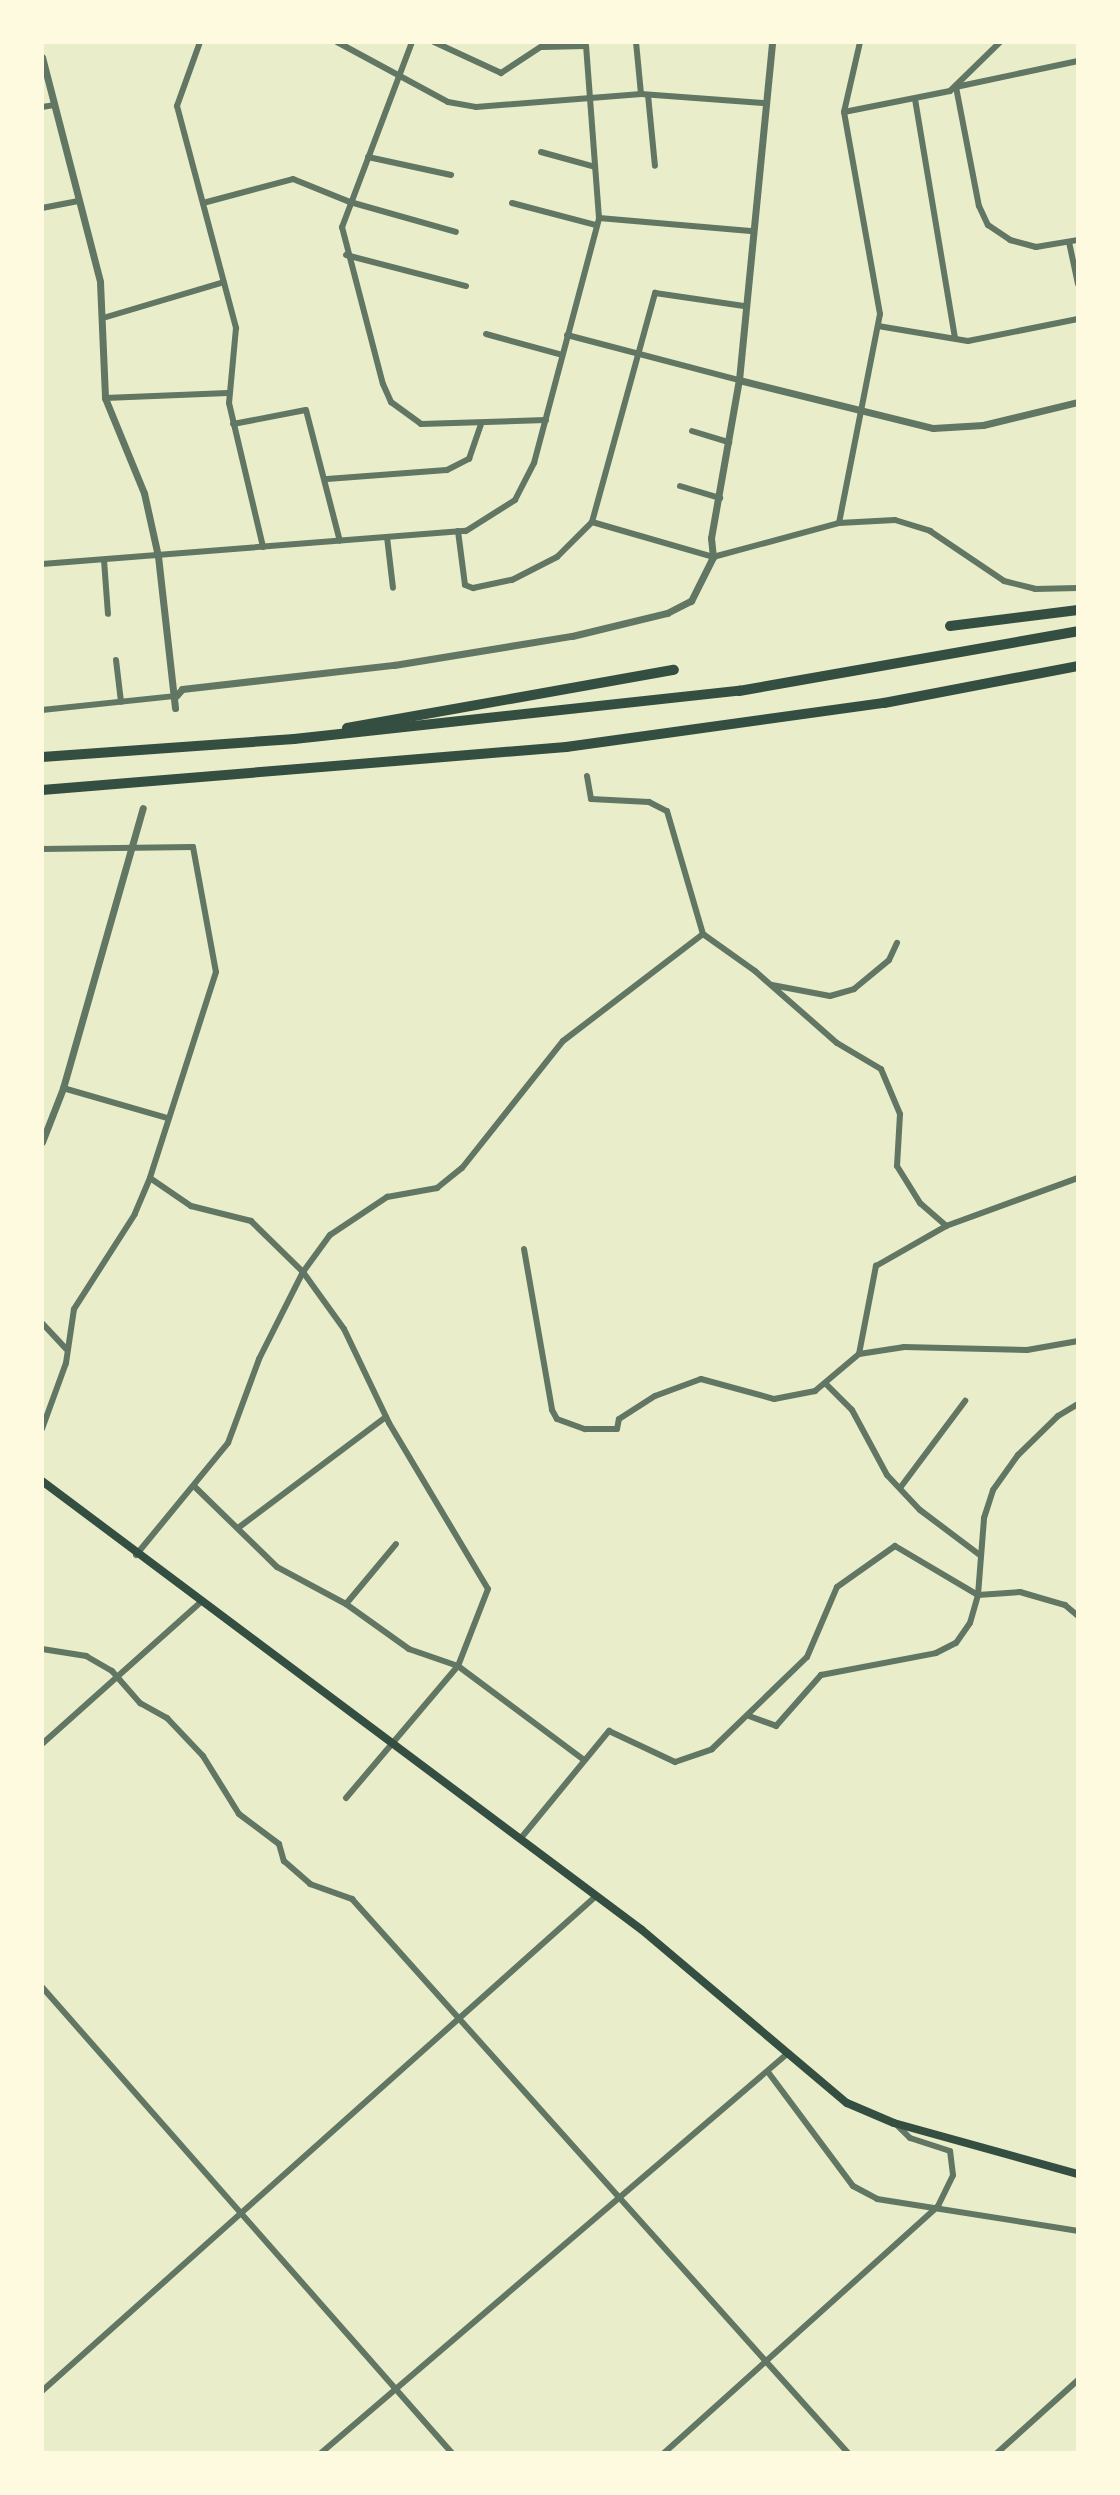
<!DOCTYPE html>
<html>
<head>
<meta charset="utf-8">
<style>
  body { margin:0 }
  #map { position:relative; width:1120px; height:2495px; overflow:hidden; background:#e9edc9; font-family:Barlow,sans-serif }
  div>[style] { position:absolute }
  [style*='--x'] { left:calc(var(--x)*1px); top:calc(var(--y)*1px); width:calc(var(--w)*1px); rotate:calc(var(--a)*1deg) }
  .minor>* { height:6px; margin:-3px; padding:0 3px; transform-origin:3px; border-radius:3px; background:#617663 }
  .tertiary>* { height:7px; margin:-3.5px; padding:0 3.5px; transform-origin:3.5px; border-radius:3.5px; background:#617663 }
  .secondary>* { height:8px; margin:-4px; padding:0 4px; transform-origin:4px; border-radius:4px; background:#344e41 }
  .motorway>* { height:10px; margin:-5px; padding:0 5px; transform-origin:5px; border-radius:5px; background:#344e41 }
  span { translate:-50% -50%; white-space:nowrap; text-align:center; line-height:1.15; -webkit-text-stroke:6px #fefae0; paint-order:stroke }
  .frame { position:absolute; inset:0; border:44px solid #fefae0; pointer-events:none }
</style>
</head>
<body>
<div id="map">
  <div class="minor">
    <div style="--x:200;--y:42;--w:68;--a:109.8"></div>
    <div style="--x:177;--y:106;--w:230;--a:75.1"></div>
    <div style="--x:236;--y:328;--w:75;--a:95.3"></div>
    <div style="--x:229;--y:403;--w:148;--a:76.7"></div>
    <div style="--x:337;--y:42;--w:126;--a:28.4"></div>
    <div style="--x:448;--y:102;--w:28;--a:10"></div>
    <div style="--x:476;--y:107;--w:166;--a:-4.5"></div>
    <div style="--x:641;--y:94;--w:122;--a:4.2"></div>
    <div style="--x:412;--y:42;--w:198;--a:110.7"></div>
    <div style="--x:342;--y:227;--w:162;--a:75.4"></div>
    <div style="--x:383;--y:384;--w:20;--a:66"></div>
    <div style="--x:391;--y:402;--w:37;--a:36"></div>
    <div style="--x:421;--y:424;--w:125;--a:-1.8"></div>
    <div style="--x:434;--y:42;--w:74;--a:24.8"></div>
    <div style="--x:501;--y:73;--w:56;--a:-33.4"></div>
    <div style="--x:636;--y:42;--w:52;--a:84.5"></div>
    <div style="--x:1078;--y:61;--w:125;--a:168"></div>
    <div style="--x:956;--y:87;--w:121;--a:79.1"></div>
    <div style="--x:979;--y:206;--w:21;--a:65"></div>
    <div style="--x:988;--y:225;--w:27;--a:34"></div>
    <div style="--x:1010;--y:240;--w:27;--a:15"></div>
    <div style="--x:1036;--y:247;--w:43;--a:-9.5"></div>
    <div style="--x:648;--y:95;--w:71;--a:84.4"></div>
    <div style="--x:915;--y:99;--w:242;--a:80.5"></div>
    <div style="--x:42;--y:107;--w:12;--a:-9"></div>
    <div style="--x:844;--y:112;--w:108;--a:-11.2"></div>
    <div style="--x:950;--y:91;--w:70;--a:-44.4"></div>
    <div style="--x:541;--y:152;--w:56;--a:15.5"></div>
    <div style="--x:368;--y:157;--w:85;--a:12.2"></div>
    <div style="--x:203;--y:203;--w:93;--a:-14.9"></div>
    <div style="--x:293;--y:179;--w:61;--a:22"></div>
    <div style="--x:350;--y:202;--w:110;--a:15.8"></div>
    <div style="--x:512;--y:203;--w:87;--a:14.7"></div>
    <div style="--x:42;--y:208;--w:37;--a:-11"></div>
    <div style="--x:599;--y:218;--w:152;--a:4.9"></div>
    <div style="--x:1069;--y:242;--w:43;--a:77.9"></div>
    <div style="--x:346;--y:255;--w:124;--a:14.5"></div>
    <div style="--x:103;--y:318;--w:126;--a:-16.6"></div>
    <div style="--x:878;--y:326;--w:91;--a:9.5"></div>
    <div style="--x:968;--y:341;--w:112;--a:-11.3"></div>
    <div style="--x:486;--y:334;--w:79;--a:15.4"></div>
    <div style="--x:567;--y:335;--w:178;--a:14.7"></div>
    <div style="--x:105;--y:398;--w:123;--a:-2.3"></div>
    <div style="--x:233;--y:424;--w:74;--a:-10.9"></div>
    <div style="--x:306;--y:410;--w:135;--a:75.5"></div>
    <div style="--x:692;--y:431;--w:39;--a:17"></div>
    <div style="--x:327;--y:479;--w:120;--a:-4.3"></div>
    <div style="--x:447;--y:470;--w:25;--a:-27"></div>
    <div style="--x:469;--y:459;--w:36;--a:-71"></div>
    <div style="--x:680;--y:486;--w:42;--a:16.7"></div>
    <div style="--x:592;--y:522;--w:126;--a:16.1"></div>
    <div style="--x:713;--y:557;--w:131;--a:-15.1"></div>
    <div style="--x:839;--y:523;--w:56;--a:-3.1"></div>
    <div style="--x:895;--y:520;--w:37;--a:17"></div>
    <div style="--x:930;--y:531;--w:89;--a:34"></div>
    <div style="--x:1004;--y:581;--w:32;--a:14"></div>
    <div style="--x:1035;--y:589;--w:43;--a:-1.3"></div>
    <div style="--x:839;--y:523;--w:213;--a:-78.9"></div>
    <div style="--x:880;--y:314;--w:205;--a:-100.1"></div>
    <div style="--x:844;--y:112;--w:72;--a:-77.1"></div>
    <div style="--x:458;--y:531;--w:54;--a:82.6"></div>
    <div style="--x:465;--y:585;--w:9;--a:21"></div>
    <div style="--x:473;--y:588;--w:40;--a:-12"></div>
    <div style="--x:512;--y:580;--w:51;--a:-27.1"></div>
    <div style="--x:557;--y:557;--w:49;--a:-45"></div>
    <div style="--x:592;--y:522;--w:238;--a:-74.6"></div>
    <div style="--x:655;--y:293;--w:90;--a:8.3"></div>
    <div style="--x:387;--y:537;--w:51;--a:83.3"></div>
    <div style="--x:104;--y:560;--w:54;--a:85.8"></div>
    <div style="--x:42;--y:564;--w:425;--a:-4.5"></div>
    <div style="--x:466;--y:531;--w:58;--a:-32.3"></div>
    <div style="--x:515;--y:500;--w:42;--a:-62.8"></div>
    <div style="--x:534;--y:463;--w:253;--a:-75.1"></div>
    <div style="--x:599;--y:218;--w:172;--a:-94.3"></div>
    <div style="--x:586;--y:46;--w:44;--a:178.7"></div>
    <div style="--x:116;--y:660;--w:42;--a:83.2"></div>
    <div style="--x:42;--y:710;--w:135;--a:-6"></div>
    <div style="--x:587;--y:776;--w:23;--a:80"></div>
    <div style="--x:591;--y:799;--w:58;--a:3"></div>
    <div style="--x:649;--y:802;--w:20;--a:27"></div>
    <div style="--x:667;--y:811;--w:128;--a:73.7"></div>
    <div style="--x:703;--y:934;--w:64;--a:35.4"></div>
    <div style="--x:755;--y:971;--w:109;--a:41.3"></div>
    <div style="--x:837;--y:1043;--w:51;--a:30.6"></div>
    <div style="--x:881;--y:1069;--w:49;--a:67.1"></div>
    <div style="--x:900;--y:1114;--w:52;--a:93.3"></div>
    <div style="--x:897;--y:1166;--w:44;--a:58.1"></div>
    <div style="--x:920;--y:1203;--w:35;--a:41"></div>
    <div style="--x:42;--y:849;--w:151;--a:-0.8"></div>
    <div style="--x:193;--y:847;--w:127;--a:79.6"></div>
    <div style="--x:216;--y:972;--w:216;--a:107.8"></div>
    <div style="--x:150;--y:1178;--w:39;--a:113"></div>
    <div style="--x:135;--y:1214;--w:113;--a:122.7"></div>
    <div style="--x:74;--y:1309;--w:55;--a:98.4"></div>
    <div style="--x:66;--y:1363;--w:70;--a:110"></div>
    <div style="--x:772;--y:985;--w:59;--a:10.7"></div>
    <div style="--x:830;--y:996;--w:25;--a:-16"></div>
    <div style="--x:854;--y:989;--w:45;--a:-39.6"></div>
    <div style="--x:889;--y:960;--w:19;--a:-65"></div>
    <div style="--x:63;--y:1088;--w:108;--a:16.1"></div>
    <div style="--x:150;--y:1178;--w:50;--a:34.3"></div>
    <div style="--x:191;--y:1206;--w:62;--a:14"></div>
    <div style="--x:251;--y:1221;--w:73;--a:44.4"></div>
    <div style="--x:303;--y:1272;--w:70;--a:54.3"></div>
    <div style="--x:344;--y:1329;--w:104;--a:64.4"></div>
    <div style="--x:389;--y:1423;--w:193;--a:59.2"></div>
    <div style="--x:488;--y:1589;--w:83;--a:111.3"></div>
    <div style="--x:458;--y:1666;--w:52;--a:-160.9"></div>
    <div style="--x:409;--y:1649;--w:77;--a:-144.5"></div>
    <div style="--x:346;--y:1604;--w:78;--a:-151.8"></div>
    <div style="--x:277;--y:1567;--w:116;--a:-135.7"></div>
    <div style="--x:524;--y:1249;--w:163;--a:80.1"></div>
    <div style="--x:552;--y:1410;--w:10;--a:61"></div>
    <div style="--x:557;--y:1419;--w:30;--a:20"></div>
    <div style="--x:585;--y:1429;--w:32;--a:0"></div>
    <div style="--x:617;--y:1429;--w:10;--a:-79"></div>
    <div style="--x:619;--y:1419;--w:43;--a:-32.6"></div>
    <div style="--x:655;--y:1396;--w:49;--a:-20.3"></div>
    <div style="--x:701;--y:1379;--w:76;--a:15.3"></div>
    <div style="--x:774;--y:1399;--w:42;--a:-11"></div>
    <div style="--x:815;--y:1391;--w:57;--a:-40.1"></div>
    <div style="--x:859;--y:1354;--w:46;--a:-8.8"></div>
    <div style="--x:904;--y:1347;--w:123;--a:1.4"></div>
    <div style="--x:1027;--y:1350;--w:52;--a:-10"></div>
    <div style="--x:42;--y:1323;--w:35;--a:47"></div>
    <div style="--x:859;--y:1354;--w:90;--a:-79.1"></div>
    <div style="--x:876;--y:1266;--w:81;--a:-29.7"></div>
    <div style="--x:946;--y:1226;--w:140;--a:-20"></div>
    <div style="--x:825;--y:1383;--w:38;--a:45"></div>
    <div style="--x:852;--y:1410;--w:74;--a:61.7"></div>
    <div style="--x:887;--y:1475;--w:48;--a:46.7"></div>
    <div style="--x:920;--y:1510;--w:75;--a:36.9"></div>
    <div style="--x:900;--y:1488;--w:109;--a:-53.2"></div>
    <div style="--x:238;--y:1528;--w:185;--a:-36.9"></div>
    <div style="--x:136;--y:1555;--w:145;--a:-50.6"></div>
    <div style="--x:228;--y:1443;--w:90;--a:-69.7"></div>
    <div style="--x:259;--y:1359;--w:97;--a:-63.2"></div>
    <div style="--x:303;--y:1272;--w:46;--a:-53.9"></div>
    <div style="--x:330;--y:1235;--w:69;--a:-33.7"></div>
    <div style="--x:387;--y:1197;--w:51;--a:-10.2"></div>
    <div style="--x:437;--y:1188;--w:32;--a:-39"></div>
    <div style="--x:462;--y:1168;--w:162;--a:-51.5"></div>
    <div style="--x:563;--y:1041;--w:176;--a:-37.4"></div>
    <div style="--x:346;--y:1604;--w:78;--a:-50.2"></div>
    <div style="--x:42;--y:1649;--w:45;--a:9"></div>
    <div style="--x:86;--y:1656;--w:30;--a:30"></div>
    <div style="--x:112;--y:1671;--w:43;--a:48.8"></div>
    <div style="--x:140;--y:1703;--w:31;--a:29"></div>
    <div style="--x:167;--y:1718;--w:52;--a:46.5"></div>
    <div style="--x:203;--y:1756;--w:68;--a:58.2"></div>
    <div style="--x:239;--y:1814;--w:50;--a:36.9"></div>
    <div style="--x:279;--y:1844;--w:18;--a:74"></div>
    <div style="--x:284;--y:1861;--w:35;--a:41"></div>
    <div style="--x:310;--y:1884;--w:45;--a:19.7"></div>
    <div style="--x:352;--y:1899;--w:744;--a:48.16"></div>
    <div style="--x:749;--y:1716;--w:29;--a:20"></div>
    <div style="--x:776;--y:1726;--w:68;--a:-48.6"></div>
    <div style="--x:821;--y:1675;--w:117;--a:-10.8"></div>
    <div style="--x:936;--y:1653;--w:22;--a:-27"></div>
    <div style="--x:956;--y:1643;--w:24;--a:-55"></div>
    <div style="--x:970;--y:1623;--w:29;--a:-74"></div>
    <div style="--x:978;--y:1595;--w:77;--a:-85.5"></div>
    <div style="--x:984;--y:1518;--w:29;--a:-72"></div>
    <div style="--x:993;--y:1490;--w:43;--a:-54.5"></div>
    <div style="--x:1018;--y:1455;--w:56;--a:-44.3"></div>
    <div style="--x:1058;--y:1416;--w:23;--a:-31"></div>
    <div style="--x:42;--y:1744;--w:215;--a:-41.8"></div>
    <div style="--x:346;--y:1798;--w:173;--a:-49.7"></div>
    <div style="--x:458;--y:1666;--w:157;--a:36.7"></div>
    <div style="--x:521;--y:1838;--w:139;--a:-50.6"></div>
    <div style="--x:609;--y:1731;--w:73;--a:25.2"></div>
    <div style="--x:675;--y:1762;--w:39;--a:-19"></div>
    <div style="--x:712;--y:1749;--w:132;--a:-44.1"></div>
    <div style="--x:807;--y:1657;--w:76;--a:-66.8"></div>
    <div style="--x:837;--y:1587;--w:71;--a:-35.3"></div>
    <div style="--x:895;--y:1546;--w:96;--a:30.6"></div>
    <div style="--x:978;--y:1595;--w:42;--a:-4.1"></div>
    <div style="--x:1020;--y:1592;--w:47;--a:16.1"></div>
    <div style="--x:1065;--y:1605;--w:17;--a:40"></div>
    <div style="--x:42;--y:1987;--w:621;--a:48.66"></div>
    <div style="--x:768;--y:2072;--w:142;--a:53.3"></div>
    <div style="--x:853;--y:2186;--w:27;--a:28"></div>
    <div style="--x:877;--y:2199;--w:204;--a:9"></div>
    <div style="--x:42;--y:2391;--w:743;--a:-41.78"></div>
    <div style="--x:321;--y:2453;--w:613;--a:-40.57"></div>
    <div style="--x:664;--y:2453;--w:369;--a:-42"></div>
    <div style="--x:938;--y:2206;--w:34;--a:-64"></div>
    <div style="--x:953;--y:2175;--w:24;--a:-97"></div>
    <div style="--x:950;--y:2151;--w:42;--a:-162"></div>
    <div style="--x:910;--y:2138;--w:18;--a:-135"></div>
    <div style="--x:997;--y:2453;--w:109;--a:-42"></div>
  </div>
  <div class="tertiary">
    <div style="--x:42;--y:57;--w:232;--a:75.5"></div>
    <div style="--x:100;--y:282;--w:116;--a:87.5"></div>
    <div style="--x:105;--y:398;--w:103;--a:67.7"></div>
    <div style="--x:144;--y:493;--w:65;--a:77.5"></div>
    <div style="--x:158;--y:556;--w:153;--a:83.6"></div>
    <div style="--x:739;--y:380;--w:200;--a:13.9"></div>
    <div style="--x:933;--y:428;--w:50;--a:-3.4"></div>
    <div style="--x:983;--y:425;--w:98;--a:-13.6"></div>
    <div style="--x:176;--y:696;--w:9;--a:-49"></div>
    <div style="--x:182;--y:689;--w:213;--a:-6.5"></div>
    <div style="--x:394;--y:665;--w:180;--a:-9.3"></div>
    <div style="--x:572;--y:636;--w:98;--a:-13.6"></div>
    <div style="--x:667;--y:613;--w:27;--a:-27"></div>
    <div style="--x:691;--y:601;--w:49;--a:-63.4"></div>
    <div style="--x:713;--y:557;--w:19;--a:-96"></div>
    <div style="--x:711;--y:538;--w:160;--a:-80"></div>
    <div style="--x:739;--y:380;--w:340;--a:-84.4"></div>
    <div style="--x:42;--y:1142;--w:58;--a:-68.7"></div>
    <div style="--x:63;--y:1088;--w:291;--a:-74.1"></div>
  </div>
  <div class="secondary">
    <div style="--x:42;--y:1481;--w:749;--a:36.81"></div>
    <div style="--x:642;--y:1930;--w:268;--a:40.2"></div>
    <div style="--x:847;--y:2103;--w:51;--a:23.1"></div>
    <div style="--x:894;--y:2123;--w:191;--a:15.5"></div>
  </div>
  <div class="motorway">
    <div style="--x:950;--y:626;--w:129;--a:-7.1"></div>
    <div style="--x:347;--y:728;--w:332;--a:-10.1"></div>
    <div style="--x:42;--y:757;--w:253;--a:-4.1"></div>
    <div style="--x:294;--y:739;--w:448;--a:-6.2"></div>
    <div style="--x:739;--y:691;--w:344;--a:-10"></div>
    <div style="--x:42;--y:790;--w:526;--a:-4.69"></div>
    <div style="--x:566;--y:747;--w:321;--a:-7.9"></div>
    <div style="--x:884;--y:703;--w:197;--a:-10.8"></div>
  </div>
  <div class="frame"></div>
</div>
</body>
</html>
